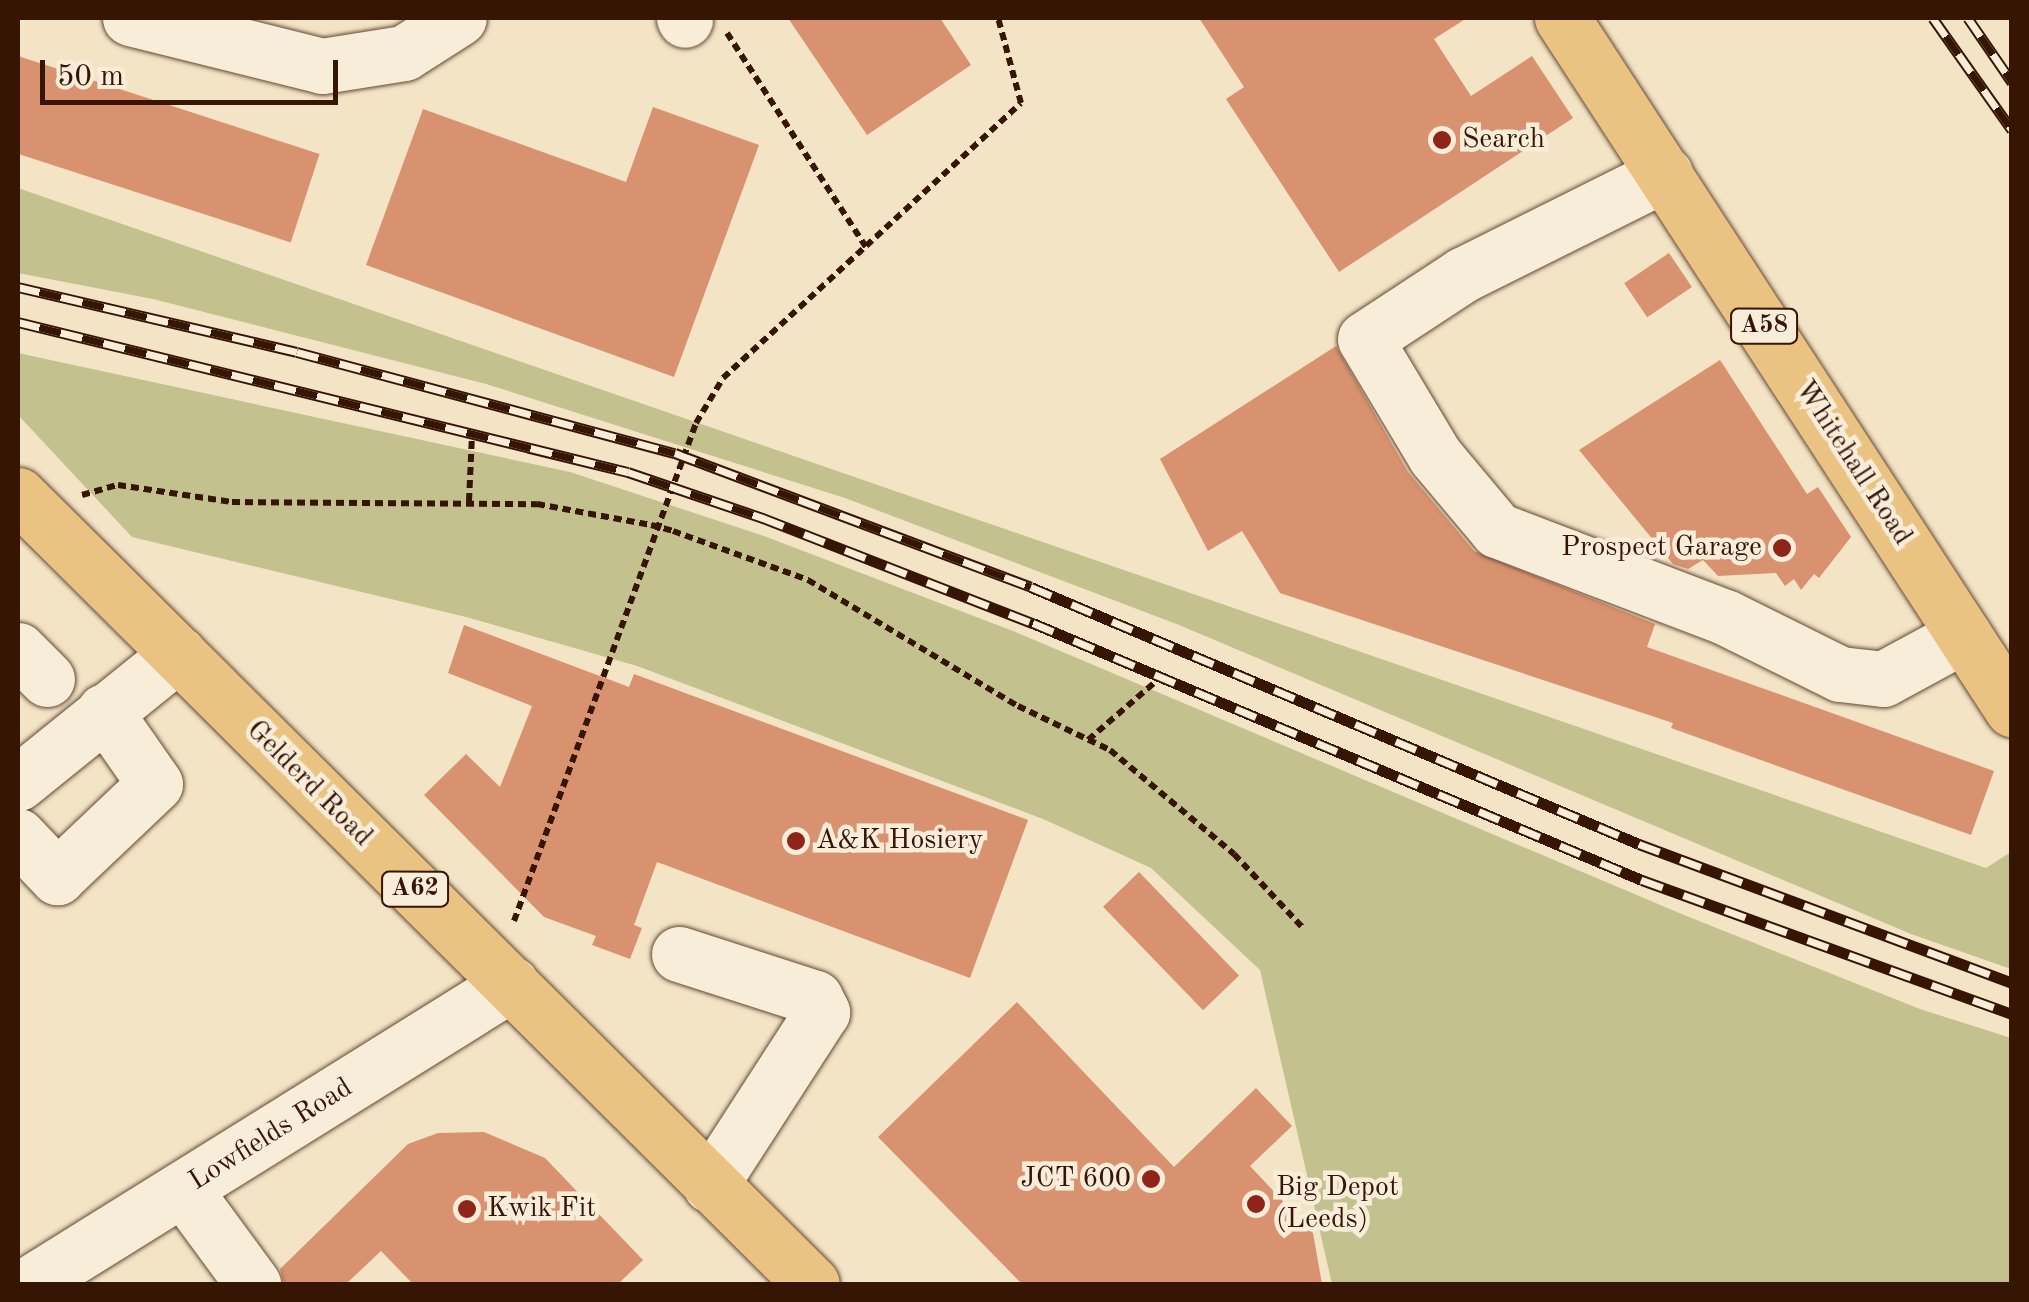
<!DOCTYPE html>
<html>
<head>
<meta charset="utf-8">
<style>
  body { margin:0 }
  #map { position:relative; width:2029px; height:1302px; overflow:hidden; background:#f3e4c5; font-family:"Old Standard TT",serif }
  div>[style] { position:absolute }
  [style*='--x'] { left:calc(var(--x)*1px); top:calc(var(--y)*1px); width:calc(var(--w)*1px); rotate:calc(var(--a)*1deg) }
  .green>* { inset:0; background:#c3c28f }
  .building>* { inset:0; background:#d9926f; transform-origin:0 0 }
  .path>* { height:6px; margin-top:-3px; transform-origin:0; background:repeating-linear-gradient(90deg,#361505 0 8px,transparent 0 13px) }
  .roads { filter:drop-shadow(0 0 2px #654935) drop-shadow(0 0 2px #654935) }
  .minor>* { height:55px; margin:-27.5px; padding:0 27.5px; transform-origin:27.5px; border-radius:27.5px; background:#f7edd9 }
  .major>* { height:55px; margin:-27.5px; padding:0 27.5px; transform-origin:27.5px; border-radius:27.5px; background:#eac282 }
  .rail>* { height:11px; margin-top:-5.5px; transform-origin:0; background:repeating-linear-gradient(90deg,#f7edd9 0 22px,#361505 0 44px); box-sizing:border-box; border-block:2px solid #361505 }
  .path-bridge>* { height:6px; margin-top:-3px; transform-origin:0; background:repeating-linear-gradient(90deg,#361505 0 8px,transparent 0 13px) }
  .dots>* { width:28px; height:28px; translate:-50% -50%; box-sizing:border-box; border:5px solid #f7edd9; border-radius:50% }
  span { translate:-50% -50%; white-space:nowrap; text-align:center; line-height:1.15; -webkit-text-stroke:9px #f7edd9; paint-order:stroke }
  .shield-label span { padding:2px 8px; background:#f7edd9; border:2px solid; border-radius:8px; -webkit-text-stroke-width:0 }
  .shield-label { font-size:25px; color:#361505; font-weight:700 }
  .poi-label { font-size:28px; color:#361505 }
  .left { translate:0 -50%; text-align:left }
  .right { translate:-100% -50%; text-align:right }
  .street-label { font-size:28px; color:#361505 }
  .frame { position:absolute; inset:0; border:20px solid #361505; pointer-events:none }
  .scale { position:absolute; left:40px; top:60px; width:298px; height:45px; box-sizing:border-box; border:5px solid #361505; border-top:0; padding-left:12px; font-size:30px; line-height:35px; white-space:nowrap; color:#361505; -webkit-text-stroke:8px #f7edd9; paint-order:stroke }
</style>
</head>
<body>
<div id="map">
  <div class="green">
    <div style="clip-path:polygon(18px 188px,1986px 868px,2011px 852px,2011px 969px,1911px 934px,1179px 625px,845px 498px,486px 384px,153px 299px,18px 273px)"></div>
    <div style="clip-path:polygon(18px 353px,570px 472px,764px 536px,1013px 631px,1684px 915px,1920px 1009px,2011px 1038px,2011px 1284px,1332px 1284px,1260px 970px,1151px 868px,1043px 819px,637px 666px,466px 617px,132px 537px,18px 415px)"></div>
  </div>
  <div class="building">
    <div style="clip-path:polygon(788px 18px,940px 18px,971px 65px,867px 135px)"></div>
    <div style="clip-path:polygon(1199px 18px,1467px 18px,1434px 39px,1471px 96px,1532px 56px,1573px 118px,1339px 272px,1226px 99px,1244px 87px)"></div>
    <div style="left:18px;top:56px;width:317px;height:93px;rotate:18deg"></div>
    <div style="clip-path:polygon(653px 107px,759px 145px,674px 377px,366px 265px,423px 109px,626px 182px)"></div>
    <div style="left:1669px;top:253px;width:41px;height:54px;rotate:56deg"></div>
    <div style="clip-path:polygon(1336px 346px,1408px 472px,1474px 551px,1655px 624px,1647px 647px,1994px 771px,1971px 835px,1671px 728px,1673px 723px,1280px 593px,1242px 531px,1208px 551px,1160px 459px)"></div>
    <div style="clip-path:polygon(1720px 360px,1807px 494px,1818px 487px,1851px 537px,1819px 578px,1814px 574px,1801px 590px,1794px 579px,1785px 586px,1776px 573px,1718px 576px,1703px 560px,1688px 569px,1673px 564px,1579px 450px)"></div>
    <div style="clip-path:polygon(464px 625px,629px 687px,634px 674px,1028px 820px,970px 978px,657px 862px,634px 925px,642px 928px,630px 959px,592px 945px,596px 936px,544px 917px,424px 795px,466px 754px,500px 787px,532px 706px,448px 673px)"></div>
    <div style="left:1139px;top:872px;width:144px;height:50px;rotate:46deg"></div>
    <div style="clip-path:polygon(1017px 1002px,1174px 1167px,1256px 1088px,1292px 1126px,1250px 1166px,1313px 1233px,1322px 1284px,1022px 1284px,878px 1137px)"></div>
    <div style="clip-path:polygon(484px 1132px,545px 1158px,643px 1260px,618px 1284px,413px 1284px,381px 1251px,346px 1284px,284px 1284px,280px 1269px,408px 1144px,438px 1133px)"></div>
  </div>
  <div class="path">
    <div style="--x:727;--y:33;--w:255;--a:57"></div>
    <div style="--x:82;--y:495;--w:37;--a:-16"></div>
    <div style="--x:118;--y:485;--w:115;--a:8.5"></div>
    <div style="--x:232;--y:502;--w:305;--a:0.4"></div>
    <div style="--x:537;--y:504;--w:116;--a:10.4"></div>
    <div style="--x:469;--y:501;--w:67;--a:-87.4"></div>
    <div style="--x:673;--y:531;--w:144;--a:19.9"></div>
    <div style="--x:808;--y:580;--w:245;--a:31"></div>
    <div style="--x:1018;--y:706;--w:102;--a:25.6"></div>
    <div style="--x:1110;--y:750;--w:162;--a:40"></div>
    <div style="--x:1234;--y:854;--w:101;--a:47"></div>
    <div style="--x:1088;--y:740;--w:96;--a:-40.8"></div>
    <div style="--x:514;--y:921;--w:530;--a:-69.92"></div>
    <div style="--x:696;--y:423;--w:52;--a:-59"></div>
    <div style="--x:723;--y:378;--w:405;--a:-42.7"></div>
    <div style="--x:1021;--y:103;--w:88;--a:-105.1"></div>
  </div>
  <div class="roads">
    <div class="minor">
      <div style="--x:130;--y:18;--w:198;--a:14"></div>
      <div style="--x:322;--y:66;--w:83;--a:-9"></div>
      <div style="--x:404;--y:53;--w:65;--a:-32.5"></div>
      <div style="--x:684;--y:18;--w:2;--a:63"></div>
      <div style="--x:1665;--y:174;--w:225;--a:153.5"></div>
      <div style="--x:1464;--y:274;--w:118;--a:146.7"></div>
      <div style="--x:1365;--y:339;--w:136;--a:59.1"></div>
      <div style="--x:1435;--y:456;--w:97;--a:50"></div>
      <div style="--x:1497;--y:530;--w:244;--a:20.9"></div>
      <div style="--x:1725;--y:617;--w:128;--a:26.4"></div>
      <div style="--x:1840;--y:674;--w:43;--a:6.6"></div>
      <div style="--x:1883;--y:679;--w:92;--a:-28.5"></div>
      <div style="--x:18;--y:650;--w:41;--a:45"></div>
      <div style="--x:18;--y:783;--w:206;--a:-38.9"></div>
      <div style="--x:18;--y:836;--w:57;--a:46.4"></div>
      <div style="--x:57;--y:877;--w:135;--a:-43.5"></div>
      <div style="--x:155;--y:784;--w:89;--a:-124.9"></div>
      <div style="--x:679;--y:954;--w:143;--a:17.9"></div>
      <div style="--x:815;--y:998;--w:16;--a:63"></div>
      <div style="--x:822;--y:1012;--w:206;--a:122.9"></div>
      <div style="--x:184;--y:1190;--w:117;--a:53.7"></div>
      <div style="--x:29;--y:1284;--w:568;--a:-31.9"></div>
    </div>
    <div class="major">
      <div style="--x:1562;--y:18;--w:825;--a:56.93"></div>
      <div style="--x:18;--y:495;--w:1119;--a:44.82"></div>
    </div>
  </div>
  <div class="rail">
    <div style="--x:1933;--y:18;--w:137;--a:54.8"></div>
    <div style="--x:1968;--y:18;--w:78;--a:55.5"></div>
    <div style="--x:18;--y:287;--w:286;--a:13.1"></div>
    <div style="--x:297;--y:352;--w:391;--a:15"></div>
    <div style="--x:675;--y:453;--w:380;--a:20.6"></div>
    <div style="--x:1031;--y:587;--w:660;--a:22.91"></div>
    <div style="--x:1639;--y:844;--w:398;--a:20.4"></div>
    <div style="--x:18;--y:322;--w:628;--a:13.82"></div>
    <div style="--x:628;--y:472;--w:143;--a:18.8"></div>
    <div style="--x:763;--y:518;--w:290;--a:21.3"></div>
    <div style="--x:1033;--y:623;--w:661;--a:22.88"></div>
    <div style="--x:1642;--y:880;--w:394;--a:19.9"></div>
  </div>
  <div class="path-bridge">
    <div style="--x:651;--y:525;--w:23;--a:15"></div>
  </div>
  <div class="dots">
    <div style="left:1442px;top:140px;background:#8f2418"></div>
    <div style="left:1782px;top:548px;background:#8f2418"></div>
    <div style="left:796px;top:841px;background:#8f2418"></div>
    <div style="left:1151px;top:1179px;background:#8f2418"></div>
    <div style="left:1256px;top:1204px;background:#8f2418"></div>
    <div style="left:467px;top:1209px;background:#8f2418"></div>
  </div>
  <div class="shield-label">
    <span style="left:1764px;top:326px">A58</span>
    <span style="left:415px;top:889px">A62</span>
  </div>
  <div class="poi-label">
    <span class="left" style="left:1462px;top:140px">Search</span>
    <span class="right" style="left:1762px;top:548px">Prospect Garage</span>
    <span class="left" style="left:816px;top:841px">A&amp;K Hosiery</span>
    <span class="right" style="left:1131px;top:1179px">JCT 600</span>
    <span class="left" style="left:1276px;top:1204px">Big Depot<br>(Leeds)</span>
    <span class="left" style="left:487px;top:1209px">Kwik Fit</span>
  </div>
  <div class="street-label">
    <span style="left:1853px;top:463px;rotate:57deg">Whitehall Road</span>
    <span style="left:309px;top:784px;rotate:45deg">Gelderd Road</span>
    <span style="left:271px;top:1135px;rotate:-32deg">Lowfields Road</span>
  </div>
  <div class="frame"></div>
  <div class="scale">50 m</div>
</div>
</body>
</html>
